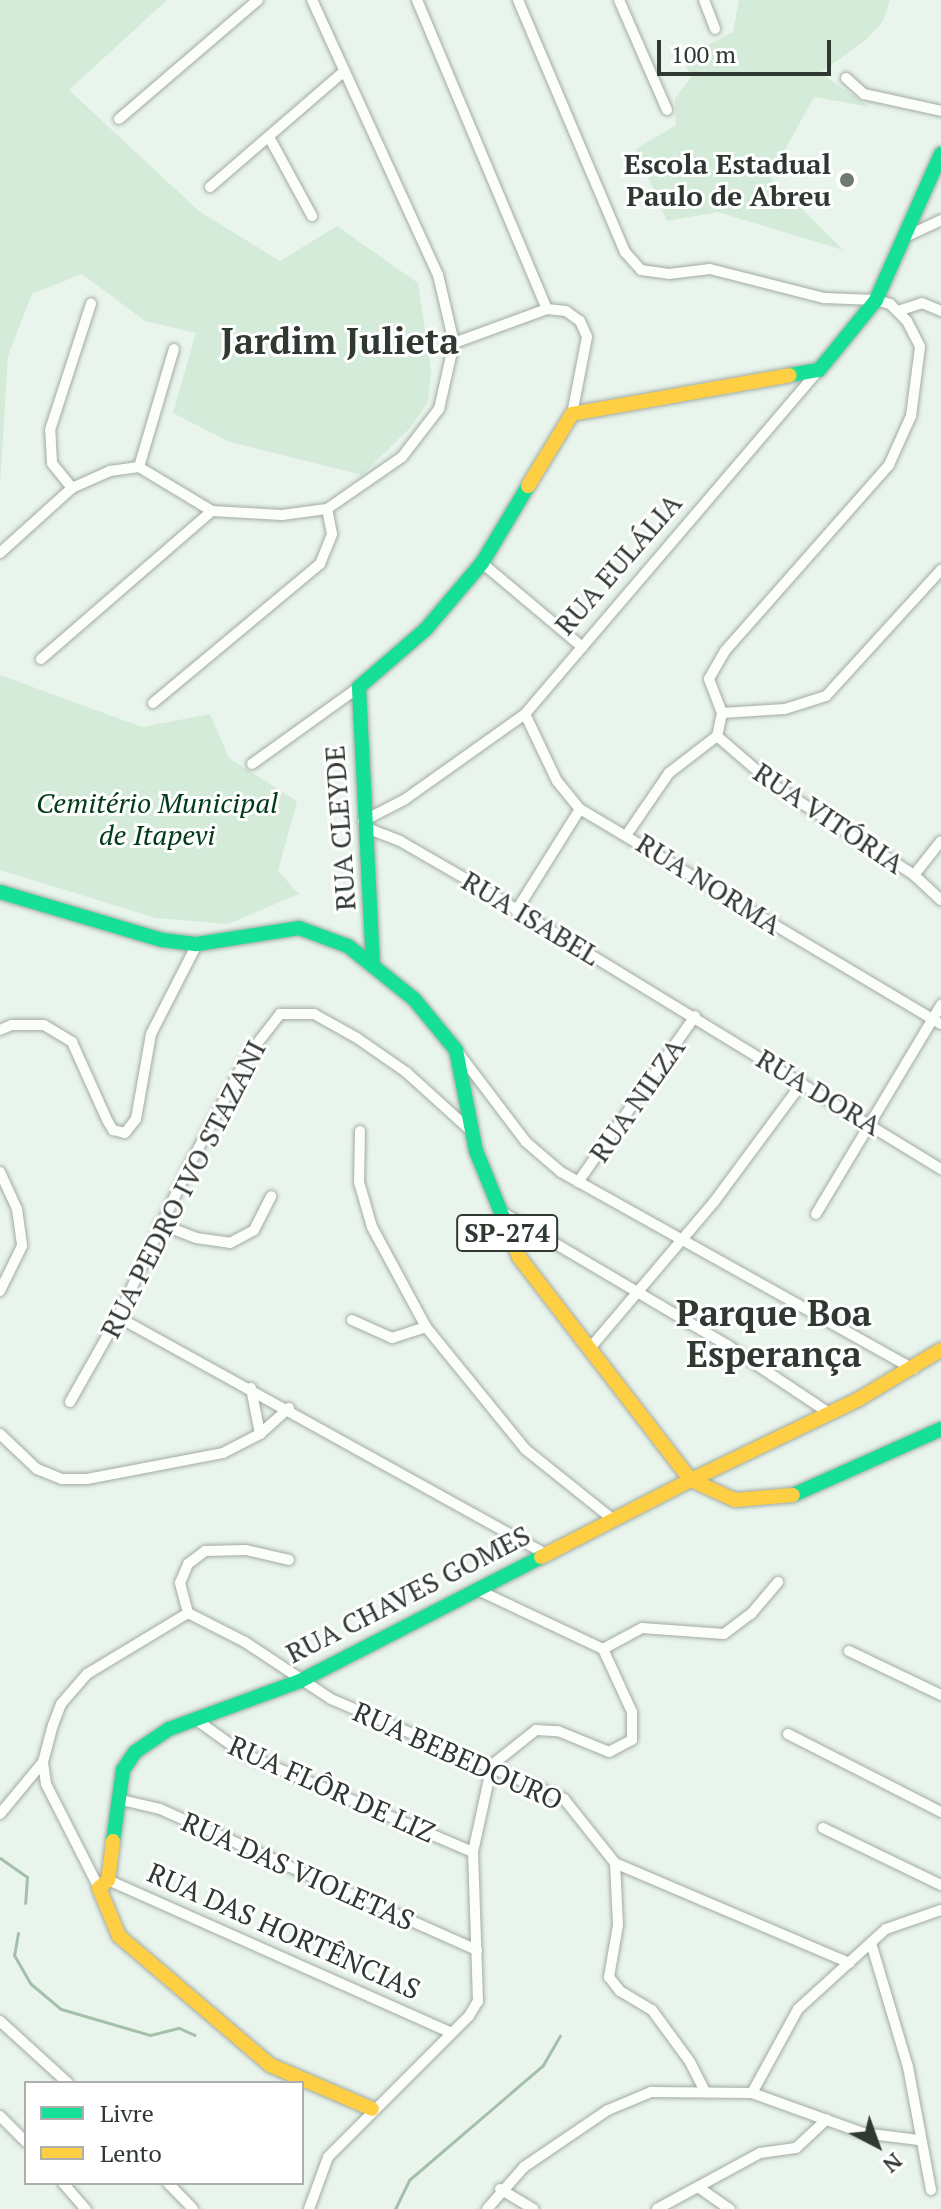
<!DOCTYPE html>
<html>
<head>
<meta charset="utf-8">
<style>
  body { margin:0 }
  #map { position:relative; width:941px; height:2209px; overflow:hidden; background:#e9f5ec; font-family:"PT Serif",serif }
  div>[style] { position:absolute }
  [style*='--x'] { left:calc(var(--x)*1px); top:calc(var(--y)*1px); width:calc(var(--w)*1px); rotate:calc(var(--a)*1deg) }
  .green>* { inset:0; background:#d4ebd9 }
  .stream>* { height:3px; margin:-1.5px; padding:0 1.5px; transform-origin:1.5px; border-radius:1.5px; background:#a4c0aa }
  .roads { filter:drop-shadow(0 0 2px #a2aba4) drop-shadow(0 0 2px #a2aba4) }
  .street>* { height:10px; margin:-5px; padding:0 5px; transform-origin:5px; border-radius:5px; background:#fcfefc }
  .fast>* { height:14px; margin:-7px; padding:0 7px; transform-origin:7px; border-radius:7px; background:#16e098 }
  .slow>* { height:14px; margin:-7px; padding:0 7px; transform-origin:7px; border-radius:7px; background:#ffcf43 }
  .dots>* { width:22px; height:22px; translate:-50% -50%; box-sizing:border-box; border:4px solid #fff; border-radius:50% }
  span { translate:-50% -50%; white-space:nowrap; text-align:center; line-height:1.15; -webkit-text-stroke:6px #fff; paint-order:stroke }
  .shield-label span { padding:2px 6px; background:#fff; border:2px solid; border-radius:6px; -webkit-text-stroke-width:0 }
  .shield-label { font-size:26px; color:#2f3831; font-weight:700 }
  .poi-label { font-size:28px; color:#2f3831; font-weight:700 }
  .right { translate:-100% -50%; text-align:right }
  .street-label { font-size:28px; color:#2f3831 }
  .park-label { font-size:28px; color:#003b18; font-style:italic }
  .district-label { font-size:36px; color:#2f3831; font-weight:700 }
  .legend { position:absolute; left:24px; top:2081px; width:280px; height:104px; box-sizing:border-box; background:#fff; border:2px solid #acafad; margin:0; padding:10px 14px; list-style:none; font-size:24px; color:#2f3831 }
  .legend li { display:flex; align-items:center; gap:16px; height:40px }
  .legend b { width:40px; border:2px solid #acafad }
  .north { position:absolute; left:837px; top:2105px; width:80px; height:80px; -webkit-text-stroke:6px #fff; paint-order:stroke; rotate:139deg; font-size:22px; font-weight:700; line-height:32px; text-align:center; color:#2f3831 }
  .north::after { content:''; display:block; margin:auto; width:28px; height:36px; background:#2f3831; clip-path:polygon(50% 0,100% 100%,50% 72%,0 100%) }
  .scale { position:absolute; left:657px; top:40px; width:174px; height:36px; box-sizing:border-box; border:4px solid #2f3831; border-top:0; padding-left:10px; font-size:24px; line-height:28px; white-space:nowrap; color:#2f3831; -webkit-text-stroke:6px #fff; paint-order:stroke }
</style>
</head>
<body>
<div id="map">
  <div class="green">
    <div style="clip-path:polygon(0 0,167px 0,69px 90px,200px 212px,280px 261px,337px 226px,418px 283px,431px 371px,428px 402px,410px 428px,362px 475px,230px 442px,173px 413px,196px 333px,145px 321px,82px 274px,32px 294px,8px 356px,0 487px)"></div>
    <div style="clip-path:polygon(739px 0,890px 0,883px 21px,866px 40px,820px 73px,870px 107px,814px 97px,770px 177px,843px 250px,718px 212px,667px 221px,636px 149px,676px 125px,675px 98px,691px 77px,683px 58px,733px 32px)"></div>
    <div style="clip-path:polygon(0 675px,142px 727px,210px 714px,229px 758px,297px 801px,278px 871px,299px 894px,228px 924px,156px 918px,0 870px)"></div>
  </div>
  <div class="stream">
    <div style="--x:0;--y:1858;--w:33;--a:35"></div>
    <div style="--x:27;--y:1877;--w:26;--a:94"></div>
    <div style="--x:18;--y:1933;--w:22;--a:100"></div>
    <div style="--x:14;--y:1955;--w:34;--a:60"></div>
    <div style="--x:31;--y:1984;--w:39;--a:40"></div>
    <div style="--x:61;--y:2009;--w:93;--a:16.3"></div>
    <div style="--x:150;--y:2035;--w:30;--a:-14"></div>
    <div style="--x:179;--y:2028;--w:17;--a:24"></div>
    <div style="--x:395;--y:2209;--w:32;--a:-64"></div>
    <div style="--x:409;--y:2180;--w:177;--a:-40.6"></div>
    <div style="--x:543;--y:2065;--w:34;--a:-60"></div>
  </div>
  <div class="roads">
    <div class="street">
      <div style="--x:417;--y:0;--w:335;--a:67.2"></div>
      <div style="--x:518;--y:0;--w:274;--a:67"></div>
      <div style="--x:625;--y:252;--w:24;--a:48"></div>
      <div style="--x:641;--y:270;--w:28;--a:8"></div>
      <div style="--x:669;--y:274;--w:41;--a:-7"></div>
      <div style="--x:710;--y:269;--w:118;--a:14.3"></div>
      <div style="--x:824;--y:298;--w:52;--a:2.2"></div>
      <div style="--x:876;--y:300;--w:15;--a:16"></div>
      <div style="--x:890;--y:304;--w:24;--a:45"></div>
      <div style="--x:907;--y:321;--w:29;--a:63"></div>
      <div style="--x:920;--y:347;--w:70;--a:97.4"></div>
      <div style="--x:911;--y:416;--w:54;--a:114.2"></div>
      <div style="--x:889;--y:465;--w:248;--a:131.4"></div>
      <div style="--x:725;--y:651;--w:32;--a:120"></div>
      <div style="--x:709;--y:679;--w:36;--a:69"></div>
      <div style="--x:722;--y:713;--w:24;--a:102"></div>
      <div style="--x:717;--y:736;--w:61;--a:142.4"></div>
      <div style="--x:669;--y:773;--w:74;--a:124.5"></div>
      <div style="--x:619;--y:0;--w:120;--a:66.4"></div>
      <div style="--x:704;--y:0;--w:31;--a:69"></div>
      <div style="--x:846;--y:78;--w:24;--a:42"></div>
      <div style="--x:864;--y:94;--w:79;--a:12.4"></div>
      <div style="--x:119;--y:119;--w:183;--a:-40.6"></div>
      <div style="--x:269;--y:137;--w:90;--a:61.4"></div>
      <div style="--x:210;--y:187;--w:176;--a:-40.8"></div>
      <div style="--x:905;--y:237;--w:40;--a:-25"></div>
      <div style="--x:898;--y:311;--w:25;--a:-18"></div>
      <div style="--x:922;--y:303;--w:21;--a:23"></div>
      <div style="--x:454;--y:343;--w:99;--a:-20.1"></div>
      <div style="--x:547;--y:309;--w:19;--a:6"></div>
      <div style="--x:566;--y:311;--w:17;--a:36"></div>
      <div style="--x:580;--y:321;--w:17;--a:66"></div>
      <div style="--x:587;--y:337;--w:78;--a:101"></div>
      <div style="--x:139;--y:467;--w:123;--a:-73.5"></div>
      <div style="--x:72;--y:488;--w:32;--a:-129"></div>
      <div style="--x:52;--y:463;--w:33;--a:-93"></div>
      <div style="--x:50;--y:430;--w:133;--a:-72"></div>
      <div style="--x:0;--y:553;--w:97;--a:-42.1"></div>
      <div style="--x:72;--y:488;--w:42;--a:-24.1"></div>
      <div style="--x:110;--y:471;--w:29;--a:-8"></div>
      <div style="--x:139;--y:467;--w:85;--a:31.1"></div>
      <div style="--x:212;--y:511;--w:70;--a:3.3"></div>
      <div style="--x:282;--y:515;--w:45;--a:-7.6"></div>
      <div style="--x:327;--y:509;--w:91;--a:-34.7"></div>
      <div style="--x:402;--y:457;--w:61;--a:-52.4"></div>
      <div style="--x:439;--y:409;--w:68;--a:-77.2"></div>
      <div style="--x:454;--y:343;--w:70;--a:-103.2"></div>
      <div style="--x:438;--y:275;--w:302;--a:-114.6"></div>
      <div style="--x:482;--y:563;--w:131;--a:40"></div>
      <div style="--x:41;--y:659;--w:226;--a:-40.9"></div>
      <div style="--x:153;--y:703;--w:217;--a:-39.8"></div>
      <div style="--x:320;--y:564;--w:32;--a:-68"></div>
      <div style="--x:332;--y:534;--w:25;--a:-101"></div>
      <div style="--x:722;--y:713;--w:63;--a:-3.6"></div>
      <div style="--x:785;--y:709;--w:43;--a:-17.6"></div>
      <div style="--x:826;--y:696;--w:171;--a:-47.6"></div>
      <div style="--x:525;--y:714;--w:74;--a:64.5"></div>
      <div style="--x:557;--y:781;--w:36;--a:51"></div>
      <div style="--x:580;--y:809;--w:420;--a:30.8"></div>
      <div style="--x:717;--y:736;--w:77;--a:40.8"></div>
      <div style="--x:775;--y:786;--w:165;--a:32.6"></div>
      <div style="--x:914;--y:875;--w:37;--a:43"></div>
      <div style="--x:252;--y:764;--w:132;--a:-35.7"></div>
      <div style="--x:363;--y:821;--w:46;--a:-27.1"></div>
      <div style="--x:404;--y:800;--w:148;--a:-35.4"></div>
      <div style="--x:525;--y:714;--w:453;--a:-49.5"></div>
      <div style="--x:364;--y:827;--w:39;--a:21"></div>
      <div style="--x:400;--y:841;--w:90;--a:30"></div>
      <div style="--x:478;--y:886;--w:543;--a:31.43"></div>
      <div style="--x:914;--y:875;--w:43;--a:-51.5"></div>
      <div style="--x:516;--y:911;--w:120;--a:-57.9"></div>
      <div style="--x:0;--y:1030;--w:13;--a:-23"></div>
      <div style="--x:12;--y:1025;--w:32;--a:0"></div>
      <div style="--x:44;--y:1025;--w:33;--a:31"></div>
      <div style="--x:72;--y:1042;--w:85;--a:65.8"></div>
      <div style="--x:107;--y:1120;--w:12;--a:59"></div>
      <div style="--x:113;--y:1130;--w:12;--a:14"></div>
      <div style="--x:125;--y:1133;--w:18;--a:-52"></div>
      <div style="--x:136;--y:1119;--w:86;--a:-80"></div>
      <div style="--x:151;--y:1034;--w:101;--a:-62.9"></div>
      <div style="--x:460;--y:1055;--w:109;--a:52.8"></div>
      <div style="--x:526;--y:1142;--w:46;--a:40.6"></div>
      <div style="--x:561;--y:1172;--w:404;--a:29.2"></div>
      <div style="--x:360;--y:1131;--w:51;--a:91.1"></div>
      <div style="--x:359;--y:1182;--w:47;--a:73.9"></div>
      <div style="--x:372;--y:1227;--w:114;--a:61.6"></div>
      <div style="--x:426;--y:1327;--w:157;--a:50.9"></div>
      <div style="--x:525;--y:1449;--w:110;--a:38.7"></div>
      <div style="--x:0;--y:1172;--w:41;--a:65.3"></div>
      <div style="--x:17;--y:1209;--w:37;--a:82"></div>
      <div style="--x:22;--y:1246;--w:50;--a:116.1"></div>
      <div style="--x:578;--y:1182;--w:203;--a:-54.8"></div>
      <div style="--x:502;--y:1212;--w:261;--a:30.6"></div>
      <div style="--x:727;--y:1345;--w:123;--a:33.7"></div>
      <div style="--x:816;--y:1214;--w:244;--a:-59.1"></div>
      <div style="--x:160;--y:1224;--w:39;--a:21"></div>
      <div style="--x:196;--y:1238;--w:34;--a:8"></div>
      <div style="--x:230;--y:1243;--w:27;--a:-28"></div>
      <div style="--x:254;--y:1230;--w:38;--a:-63"></div>
      <div style="--x:118;--y:1317;--w:488;--a:29"></div>
      <div style="--x:352;--y:1320;--w:44;--a:24.2"></div>
      <div style="--x:392;--y:1338;--w:36;--a:-18"></div>
      <div style="--x:591;--y:1347;--w:190;--a:-49.7"></div>
      <div style="--x:714;--y:1202;--w:148;--a:-53.5"></div>
      <div style="--x:251;--y:1388;--w:47;--a:78.9"></div>
      <div style="--x:70;--y:1402;--w:98;--a:-60.5"></div>
      <div style="--x:118;--y:1317;--w:171;--a:-64.8"></div>
      <div style="--x:191;--y:1162;--w:123;--a:-61.8"></div>
      <div style="--x:249;--y:1054;--w:51;--a:-52.2"></div>
      <div style="--x:280;--y:1014;--w:34;--a:0"></div>
      <div style="--x:314;--y:1014;--w:49;--a:29.2"></div>
      <div style="--x:357;--y:1038;--w:60;--a:34.8"></div>
      <div style="--x:406;--y:1072;--w:88;--a:42.2"></div>
      <div style="--x:0;--y:1434;--w:51;--a:43.4"></div>
      <div style="--x:37;--y:1469;--w:27;--a:22"></div>
      <div style="--x:62;--y:1479;--w:25;--a:0"></div>
      <div style="--x:87;--y:1479;--w:138;--a:-10.8"></div>
      <div style="--x:223;--y:1453;--w:42;--a:-27.2"></div>
      <div style="--x:260;--y:1434;--w:39;--a:-42"></div>
      <div style="--x:188;--y:1613;--w:64;--a:27"></div>
      <div style="--x:245;--y:1642;--w:103;--a:33.5"></div>
      <div style="--x:331;--y:1699;--w:254;--a:23.2"></div>
      <div style="--x:564;--y:1799;--w:82;--a:51.4"></div>
      <div style="--x:615;--y:1863;--w:62;--a:87.2"></div>
      <div style="--x:618;--y:1925;--w:53;--a:99.8"></div>
      <div style="--x:609;--y:1977;--w:18;--a:52"></div>
      <div style="--x:620;--y:1991;--w:37;--a:31"></div>
      <div style="--x:652;--y:2010;--w:64;--a:53.8"></div>
      <div style="--x:690;--y:2062;--w:31;--a:63"></div>
      <div style="--x:188;--y:1613;--w:31;--a:-105"></div>
      <div style="--x:180;--y:1583;--w:21;--a:-67"></div>
      <div style="--x:188;--y:1564;--w:21;--a:-37"></div>
      <div style="--x:205;--y:1551;--w:41;--a:-1.4"></div>
      <div style="--x:246;--y:1550;--w:44;--a:13.1"></div>
      <div style="--x:603;--y:1649;--w:44;--a:-28.3"></div>
      <div style="--x:642;--y:1628;--w:82;--a:4.2"></div>
      <div style="--x:724;--y:1634;--w:34;--a:-37"></div>
      <div style="--x:751;--y:1614;--w:42;--a:-49.8"></div>
      <div style="--x:849;--y:1651;--w:102;--a:25.6"></div>
      <div style="--x:195;--y:1719;--w:60;--a:35.5"></div>
      <div style="--x:244;--y:1754;--w:249;--a:23.2"></div>
      <div style="--x:788;--y:1734;--w:172;--a:27"></div>
      <div style="--x:117;--y:1799;--w:44;--a:13.1"></div>
      <div style="--x:160;--y:1809;--w:347;--a:24"></div>
      <div style="--x:0;--y:1814;--w:67;--a:-50.4"></div>
      <div style="--x:823;--y:1828;--w:131;--a:25.8"></div>
      <div style="--x:615;--y:1863;--w:255;--a:23.1"></div>
      <div style="--x:108;--y:1880;--w:376;--a:24"></div>
      <div style="--x:99;--y:1888;--w:117;--a:-117"></div>
      <div style="--x:46;--y:1784;--w:22;--a:-98"></div>
      <div style="--x:43;--y:1762;--w:38;--a:-75"></div>
      <div style="--x:53;--y:1725;--w:22;--a:-69"></div>
      <div style="--x:61;--y:1704;--w:40;--a:-49"></div>
      <div style="--x:87;--y:1674;--w:118;--a:-31.1"></div>
      <div style="--x:871;--y:1943;--w:129;--a:73.4"></div>
      <div style="--x:908;--y:2067;--w:125;--a:79.4"></div>
      <div style="--x:0;--y:2021;--w:92;--a:42.4"></div>
      <div style="--x:752;--y:2093;--w:96;--a:-61.3"></div>
      <div style="--x:798;--y:2009;--w:119;--a:-42.3"></div>
      <div style="--x:886;--y:1929;--w:58;--a:-19.1"></div>
      <div style="--x:0;--y:2116;--w:37;--a:45"></div>
      <div style="--x:63;--y:2183;--w:35;--a:49"></div>
      <div style="--x:168;--y:2183;--w:36;--a:46"></div>
      <div style="--x:698;--y:2187;--w:39;--a:35"></div>
      <div style="--x:500;--y:2189;--w:39;--a:31"></div>
      <div style="--x:309;--y:2209;--w:55;--a:-69.9"></div>
      <div style="--x:328;--y:2157;--w:199;--a:-45"></div>
      <div style="--x:469;--y:2016;--w:17;--a:-59"></div>
      <div style="--x:478;--y:2001;--w:149;--a:-91.9"></div>
      <div style="--x:473;--y:1852;--w:89;--a:-77.7"></div>
      <div style="--x:492;--y:1765;--w:56;--a:-38.5"></div>
      <div style="--x:536;--y:1730;--w:22;--a:3"></div>
      <div style="--x:558;--y:1731;--w:55;--a:22.4"></div>
      <div style="--x:609;--y:1752;--w:26;--a:-28"></div>
      <div style="--x:632;--y:1740;--w:28;--a:-90"></div>
      <div style="--x:632;--y:1712;--w:69;--a:-114.7"></div>
      <div style="--x:603;--y:1649;--w:136;--a:-154.8"></div>
      <div style="--x:487;--y:2209;--w:56;--a:-48.6"></div>
      <div style="--x:524;--y:2167;--w:102;--a:-34.2"></div>
      <div style="--x:608;--y:2110;--w:47;--a:-22.7"></div>
      <div style="--x:651;--y:2092;--w:101;--a:0.6"></div>
      <div style="--x:752;--y:2093;--w:118;--a:19.8"></div>
      <div style="--x:863;--y:2133;--w:56;--a:7.1"></div>
      <div style="--x:657;--y:2209;--w:117;--a:-28.5"></div>
      <div style="--x:760;--y:2153;--w:36;--a:-8"></div>
      <div style="--x:796;--y:2148;--w:42;--a:-43.1"></div>
    </div>
    <div class="fast">
      <div style="--x:790;--y:375;--w:29;--a:-10"></div>
      <div style="--x:819;--y:370;--w:90;--a:-50.8"></div>
      <div style="--x:876;--y:300;--w:160;--a:-66"></div>
      <div style="--x:0;--y:892;--w:169;--a:16.5"></div>
      <div style="--x:162;--y:940;--w:35;--a:7"></div>
      <div style="--x:197;--y:944;--w:103;--a:-8.9"></div>
      <div style="--x:299;--y:928;--w:52;--a:20.2"></div>
      <div style="--x:348;--y:946;--w:85;--a:38.8"></div>
      <div style="--x:414;--y:999;--w:66;--a:50.5"></div>
      <div style="--x:456;--y:1050;--w:103;--a:78.8"></div>
      <div style="--x:476;--y:1151;--w:87;--a:67.8"></div>
      <div style="--x:373;--y:965;--w:278;--a:-92.9"></div>
      <div style="--x:359;--y:687;--w:89;--a:-40.9"></div>
      <div style="--x:426;--y:629;--w:87;--a:-49.7"></div>
      <div style="--x:482;--y:563;--w:90;--a:-59.1"></div>
      <div style="--x:793;--y:1495;--w:162;--a:-24"></div>
      <div style="--x:113;--y:1841;--w:72;--a:-82"></div>
      <div style="--x:123;--y:1770;--w:22;--a:-56"></div>
      <div style="--x:135;--y:1752;--w:41;--a:-34.1"></div>
      <div style="--x:169;--y:1729;--w:140;--a:-20.1"></div>
      <div style="--x:300;--y:1681;--w:271;--a:-27.2"></div>
    </div>
    <div class="slow">
      <div style="--x:528;--y:486;--w:84;--a:-58.6"></div>
      <div style="--x:572;--y:414;--w:221;--a:-10.1"></div>
      <div style="--x:509;--y:1232;--w:27;--a:68"></div>
      <div style="--x:519;--y:1257;--w:282;--a:52.4"></div>
      <div style="--x:691;--y:1480;--w:48;--a:24.4"></div>
      <div style="--x:735;--y:1500;--w:58;--a:-4.9"></div>
      <div style="--x:691;--y:1480;--w:187;--a:-25.7"></div>
      <div style="--x:859;--y:1399;--w:96;--a:-30.9"></div>
      <div style="--x:541;--y:1557;--w:169;--a:-27.2"></div>
      <div style="--x:113;--y:1841;--w:39;--a:97"></div>
      <div style="--x:108;--y:1880;--w:12;--a:138"></div>
      <div style="--x:99;--y:1888;--w:52;--a:67.4"></div>
      <div style="--x:119;--y:1936;--w:199;--a:40.5"></div>
      <div style="--x:270;--y:2065;--w:111;--a:23.3"></div>
    </div>
  </div>
  <div class="dots">
    <div style="left:847px;top:180px;background:#707a72"></div>
  </div>
  <div class="shield-label">
    <span style="left:507px;top:1233px">SP-274</span>
  </div>
  <div class="poi-label">
    <span class="right" style="left:831px;top:180px">Escola Estadual<br>Paulo de Abreu</span>
  </div>
  <div class="street-label">
    <span style="left:618px;top:564px;rotate:-49deg">RUA EULÁLIA</span>
    <span style="left:829px;top:818px;rotate:34deg">RUA VITÓRIA</span>
    <span style="left:340px;top:828px;rotate:-94deg">RUA CLEYDE</span>
    <span style="left:709px;top:884px;rotate:32deg">RUA NORMA</span>
    <span style="left:531px;top:918px;rotate:31deg">RUA ISABEL</span>
    <span style="left:819px;top:1092px;rotate:31deg">RUA DORA</span>
    <span style="left:637px;top:1100px;rotate:-55deg">RUA NILZA</span>
    <span style="left:183px;top:1189px;rotate:-63deg">RUA PEDRO IVO STAZANI</span>
    <span style="left:408px;top:1594px;rotate:-27deg">RUA CHAVES GOMES</span>
    <span style="left:458px;top:1756px;rotate:24deg">RUA BEBEDOURO</span>
    <span style="left:332px;top:1789px;rotate:24deg">RUA FLÔR DE LIZ</span>
    <span style="left:298px;top:1871px;rotate:24deg">RUA DAS VIOLETAS</span>
    <span style="left:284px;top:1931px;rotate:24deg">RUA DAS HORTÊNCIAS</span>
  </div>
  <div class="park-label">
    <span style="left:157px;top:819px">Cemitério Municipal<br>de Itapevi</span>
  </div>
  <div class="district-label">
    <span style="left:340px;top:341px">Jardim Julieta</span>
    <span style="left:774px;top:1333px">Parque Boa<br>Esperança</span>
  </div>
  <ul class="legend">
  <li><b style="height:10px;background:#16e098"></b>Livre</li>
  <li><b style="height:10px;background:#ffcf43"></b>Lento</li>
  </ul>
  <div class="north">N</div>
  <div class="scale">100 m</div>
</div>
</body>
</html>
